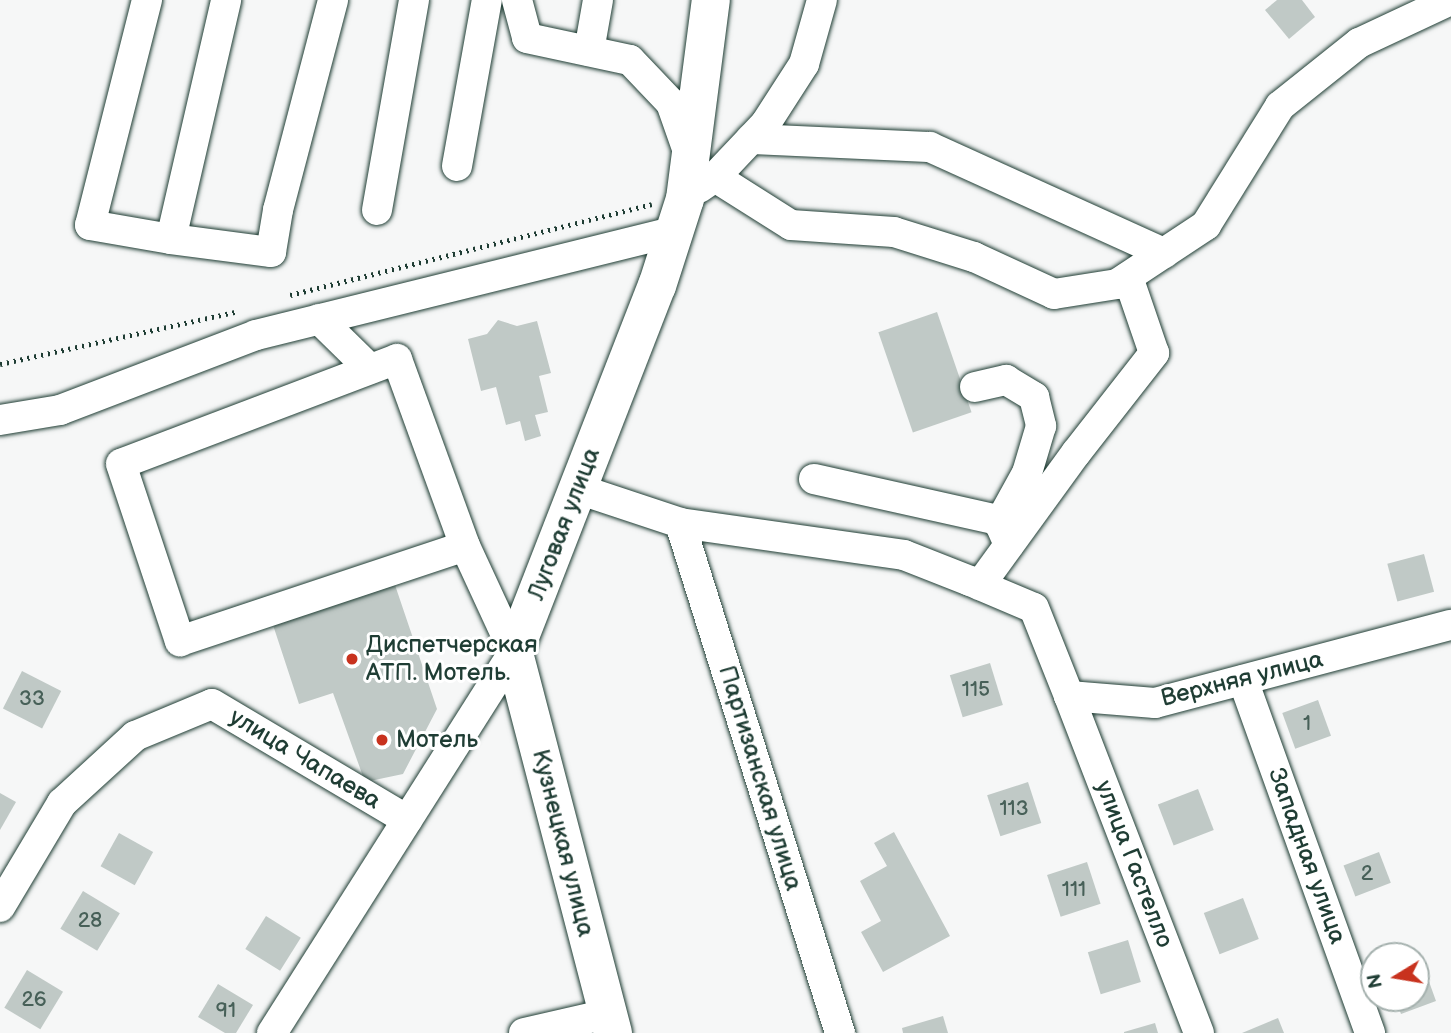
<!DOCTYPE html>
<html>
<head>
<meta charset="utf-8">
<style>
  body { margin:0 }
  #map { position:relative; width:1451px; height:1033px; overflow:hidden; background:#f6f7f7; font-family:"Balsamiq Sans",sans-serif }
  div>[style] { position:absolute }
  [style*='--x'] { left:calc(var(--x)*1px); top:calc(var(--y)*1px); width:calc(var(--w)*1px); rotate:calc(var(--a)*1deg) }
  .building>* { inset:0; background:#c0c9c6; transform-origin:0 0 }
  .path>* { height:4.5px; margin-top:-2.25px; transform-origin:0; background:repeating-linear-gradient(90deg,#1f3d34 0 2px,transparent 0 7px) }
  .roads { filter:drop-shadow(0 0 2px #1f3d34) drop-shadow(0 0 2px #1f3d34) }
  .minor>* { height:30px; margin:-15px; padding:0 15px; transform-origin:15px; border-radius:15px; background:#fff }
  .major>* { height:38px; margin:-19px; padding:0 19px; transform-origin:19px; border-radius:19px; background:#fff }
  .dots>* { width:19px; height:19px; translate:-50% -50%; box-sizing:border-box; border:4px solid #fff; border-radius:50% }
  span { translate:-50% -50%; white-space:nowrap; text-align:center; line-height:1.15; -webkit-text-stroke:6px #fff; paint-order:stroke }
  .number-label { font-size:21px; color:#476058 }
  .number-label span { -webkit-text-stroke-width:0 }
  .street-label { font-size:24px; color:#1f3d34 }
  .poi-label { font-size:24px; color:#1f3d34 }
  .left { translate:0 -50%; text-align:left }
  .north { position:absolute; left:1360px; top:942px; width:70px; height:70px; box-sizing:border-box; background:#fff; border:2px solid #a5b1ae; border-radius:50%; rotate:259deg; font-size:19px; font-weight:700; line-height:28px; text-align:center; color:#1f3d34 }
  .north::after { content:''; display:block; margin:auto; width:24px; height:32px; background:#c8321e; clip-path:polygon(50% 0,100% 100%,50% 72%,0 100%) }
</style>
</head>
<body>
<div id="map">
  <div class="building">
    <div style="clip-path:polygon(1277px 0,1302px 0,1315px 17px,1289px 39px,1265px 10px)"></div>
    <div style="left:937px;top:312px;width:106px;height:62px;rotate:71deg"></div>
    <div style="clip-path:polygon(498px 320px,517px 326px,537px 321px,551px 373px,539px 376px,548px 412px,535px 415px,541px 436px,525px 441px,520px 421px,506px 425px,496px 387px,481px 391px,468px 339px,487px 334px)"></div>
    <div style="left:1424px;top:554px;width:39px;height:38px;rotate:75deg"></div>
    <div style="clip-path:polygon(395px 585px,437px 709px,403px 774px,365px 782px,333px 693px,299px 704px,273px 625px)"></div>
    <div style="left:990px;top:663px;width:44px;height:42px;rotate:73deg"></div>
    <div style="left:22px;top:671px;width:44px;height:42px;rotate:27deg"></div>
    <div style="left:1318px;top:700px;width:38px;height:38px;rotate:70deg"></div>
    <div style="left:1028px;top:782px;width:43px;height:43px;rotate:72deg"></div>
    <div style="left:1198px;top:789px;width:44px;height:43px;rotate:69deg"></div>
    <div style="clip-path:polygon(0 793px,16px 802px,0 830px)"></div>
    <div style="clip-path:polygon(894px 832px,950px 936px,883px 972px,861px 932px,881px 921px,860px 881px,887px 866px,874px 843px)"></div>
    <div style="left:119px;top:833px;width:39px;height:38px;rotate:29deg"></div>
    <div style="left:1379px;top:852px;width:33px;height:38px;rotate:69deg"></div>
    <div style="left:1087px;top:862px;width:44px;height:42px;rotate:72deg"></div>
    <div style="left:83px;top:891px;width:43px;height:44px;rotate:31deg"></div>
    <div style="left:1243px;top:898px;width:44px;height:42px;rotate:69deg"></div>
    <div style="left:266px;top:916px;width:41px;height:39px;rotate:32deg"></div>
    <div style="left:1128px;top:940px;width:44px;height:42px;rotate:73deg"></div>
    <div style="clip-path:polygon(1423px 965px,1436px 1001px,1401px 1014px,1395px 998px,1416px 998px,1416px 967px)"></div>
    <div style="left:27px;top:970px;width:42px;height:44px;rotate:31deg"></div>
    <div style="clip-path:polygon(218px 984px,253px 1005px,236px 1033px,225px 1033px,198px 1017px)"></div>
    <div style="clip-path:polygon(943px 1016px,948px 1033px,903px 1033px,902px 1028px)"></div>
    <div style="clip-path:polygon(1278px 1018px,1284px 1033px,1242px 1033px)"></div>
    <div style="clip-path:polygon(1155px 1023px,1158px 1033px,1124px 1033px,1124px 1032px)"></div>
  </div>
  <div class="path">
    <div style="--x:290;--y:295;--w:373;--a:-14.1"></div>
    <div style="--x:0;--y:364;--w:241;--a:-12.5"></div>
  </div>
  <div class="roads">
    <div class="minor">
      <div style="--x:147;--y:0;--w:232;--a:104.2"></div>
      <div style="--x:90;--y:225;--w:82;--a:9.8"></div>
      <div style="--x:171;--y:239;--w:245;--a:-77"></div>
      <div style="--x:517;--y:0;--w:39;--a:75"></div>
      <div style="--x:527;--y:38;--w:105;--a:12.1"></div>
      <div style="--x:630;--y:60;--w:59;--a:46.4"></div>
      <div style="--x:671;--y:103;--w:54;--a:70.6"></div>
      <div style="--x:589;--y:51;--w:52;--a:-80"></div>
      <div style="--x:751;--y:139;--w:179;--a:2.6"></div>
      <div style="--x:930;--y:147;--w:257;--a:24.4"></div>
      <div style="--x:457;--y:166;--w:169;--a:-79.8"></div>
      <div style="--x:715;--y:177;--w:90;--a:32.3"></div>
      <div style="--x:791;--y:225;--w:103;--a:3.9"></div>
      <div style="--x:894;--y:232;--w:84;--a:17.4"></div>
      <div style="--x:974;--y:257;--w:88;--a:24.8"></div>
      <div style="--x:1054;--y:294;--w:64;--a:-9"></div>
      <div style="--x:1117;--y:284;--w:107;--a:-33.5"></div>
      <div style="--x:1206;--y:225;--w:140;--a:-58.1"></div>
      <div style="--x:1280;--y:106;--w:101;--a:-38.6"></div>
      <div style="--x:1359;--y:43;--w:102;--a:-25.1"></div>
      <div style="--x:699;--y:188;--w:19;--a:-35"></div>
      <div style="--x:715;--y:177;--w:74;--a:-46.6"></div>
      <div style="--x:766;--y:123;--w:70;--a:-57.2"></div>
      <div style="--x:804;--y:64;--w:66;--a:-74.3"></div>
      <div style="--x:377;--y:210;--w:213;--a:-80"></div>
      <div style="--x:171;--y:239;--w:101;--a:7.4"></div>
      <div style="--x:271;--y:252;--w:43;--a:-80.5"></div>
      <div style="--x:278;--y:210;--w:217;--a:-75.3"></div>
      <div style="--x:319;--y:319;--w:71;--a:44.4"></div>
      <div style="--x:975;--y:387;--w:32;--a:-13"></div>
      <div style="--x:1006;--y:380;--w:33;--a:31"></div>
      <div style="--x:1034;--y:397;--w:30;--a:76"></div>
      <div style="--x:1041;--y:426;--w:49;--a:106.6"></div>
      <div style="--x:1027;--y:473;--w:58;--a:118.8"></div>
      <div style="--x:0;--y:420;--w:61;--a:-9.5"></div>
      <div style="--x:60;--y:410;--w:210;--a:-20.9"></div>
      <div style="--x:256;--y:335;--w:432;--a:-13.9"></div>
      <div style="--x:814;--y:479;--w:189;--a:12.6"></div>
      <div style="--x:998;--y:520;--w:27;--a:66"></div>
      <div style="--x:578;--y:489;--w:108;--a:18.4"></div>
      <div style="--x:680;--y:523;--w:226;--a:8.1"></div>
      <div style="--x:904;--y:555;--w:71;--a:21.5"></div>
      <div style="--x:970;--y:581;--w:69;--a:22.9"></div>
      <div style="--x:1034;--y:608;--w:95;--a:68.3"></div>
      <div style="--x:1069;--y:696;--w:86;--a:4.7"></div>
      <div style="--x:1155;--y:703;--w:306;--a:-14.8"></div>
      <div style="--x:680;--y:523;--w:535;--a:72.58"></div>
      <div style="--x:980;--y:585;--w:163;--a:-54"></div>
      <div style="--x:1076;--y:453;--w:127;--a:-52"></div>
      <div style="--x:1154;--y:353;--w:80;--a:-108.9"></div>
      <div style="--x:1243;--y:680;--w:375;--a:70.2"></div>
      <div style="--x:1069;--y:696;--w:361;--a:68.9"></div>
      <div style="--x:0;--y:907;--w:121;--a:-59.2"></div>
      <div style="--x:62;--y:803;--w:99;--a:-42.5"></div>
      <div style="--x:135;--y:736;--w:83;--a:-22.6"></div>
      <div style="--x:212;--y:704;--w:227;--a:30.7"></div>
      <div style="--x:272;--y:1033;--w:451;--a:-57.6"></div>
      <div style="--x:514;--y:652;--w:117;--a:-114.8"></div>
      <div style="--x:465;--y:546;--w:199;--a:-110"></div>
      <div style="--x:397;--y:359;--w:295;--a:159.2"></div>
      <div style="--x:121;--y:464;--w:187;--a:71.6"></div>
      <div style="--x:180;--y:641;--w:300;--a:-18.4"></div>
      <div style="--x:524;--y:1033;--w:85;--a:-12.9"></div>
    </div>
    <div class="major">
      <div style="--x:613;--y:1033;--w:394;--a:-104.6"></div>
      <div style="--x:514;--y:652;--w:393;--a:-68.7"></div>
      <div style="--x:657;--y:286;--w:91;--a:-72.2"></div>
      <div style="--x:685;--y:199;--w:201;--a:-82.6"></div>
    </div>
  </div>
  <div class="dots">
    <div style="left:352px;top:659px;background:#c8321e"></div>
    <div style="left:382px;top:740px;background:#c8321e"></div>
  </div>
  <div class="number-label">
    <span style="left:976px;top:690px">115</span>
    <span style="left:32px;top:699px">33</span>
    <span style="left:1307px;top:724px">1</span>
    <span style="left:1014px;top:809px">113</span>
    <span style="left:1367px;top:874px">2</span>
    <span style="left:1074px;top:890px">111</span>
    <span style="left:90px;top:921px">28</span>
    <span style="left:34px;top:1000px">26</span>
    <span style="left:226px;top:1011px">91</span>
  </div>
  <div class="street-label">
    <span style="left:564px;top:524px;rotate:-69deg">Луговая улица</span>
    <span style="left:1242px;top:679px;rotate:-14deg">Верхняя улица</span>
    <span style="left:305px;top:759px;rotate:31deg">улица Чапаева</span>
    <span style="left:760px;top:778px;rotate:73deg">Партизанская улица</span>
    <span style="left:563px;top:843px;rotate:76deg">Кузнецкая улица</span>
    <span style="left:1307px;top:856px;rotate:70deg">Западная улица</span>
    <span style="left:1134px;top:864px;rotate:69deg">улица Гастелло</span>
  </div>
  <div class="poi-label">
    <span class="left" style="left:366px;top:659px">Диспетчерская<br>АТП. Мотель.</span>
    <span class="left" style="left:396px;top:740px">Мотель</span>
  </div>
  <div class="north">N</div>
</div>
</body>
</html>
